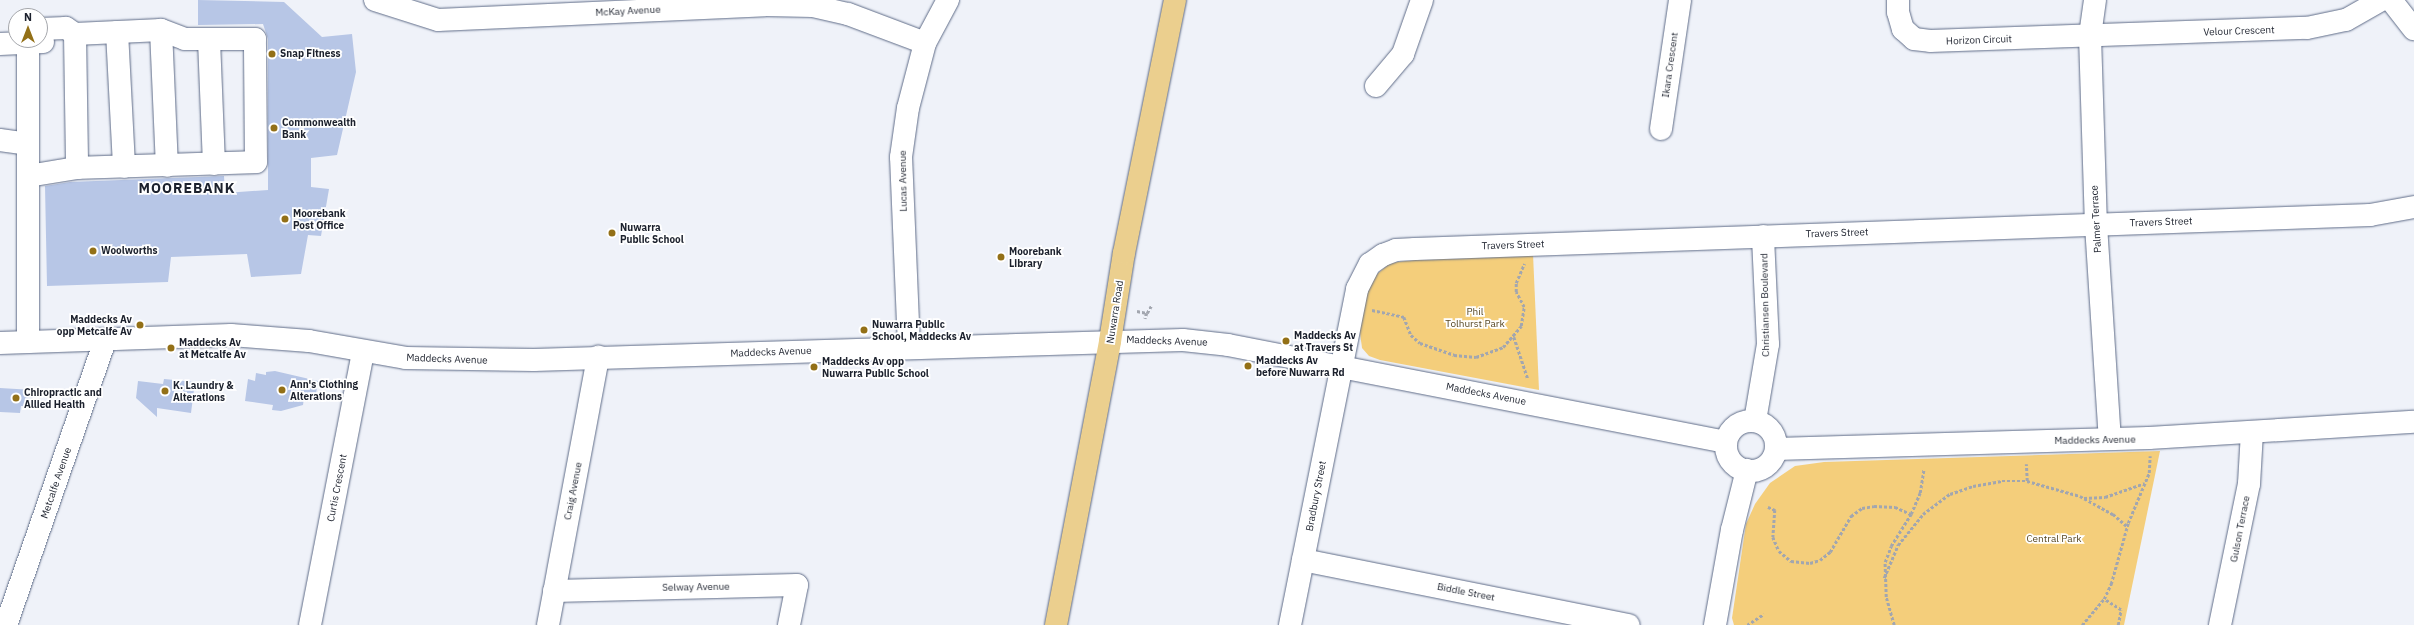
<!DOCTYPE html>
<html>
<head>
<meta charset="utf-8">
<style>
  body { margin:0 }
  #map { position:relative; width:2414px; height:625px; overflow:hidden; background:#eff2f9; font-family:"IBM Plex Sans",sans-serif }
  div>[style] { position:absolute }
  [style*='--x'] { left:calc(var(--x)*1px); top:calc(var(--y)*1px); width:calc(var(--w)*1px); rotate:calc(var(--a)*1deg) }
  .green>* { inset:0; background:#f4ce7b }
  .building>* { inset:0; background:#b7c6e6 }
  .path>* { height:2.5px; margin-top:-1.25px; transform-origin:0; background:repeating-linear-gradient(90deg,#a2a6af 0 3px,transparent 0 5px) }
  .roads { filter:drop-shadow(0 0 1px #5f6c88) drop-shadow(0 0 1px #5f6c88) }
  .minor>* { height:22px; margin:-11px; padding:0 11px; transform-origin:11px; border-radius:11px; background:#fff }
  .minor>.ring { margin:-11px; padding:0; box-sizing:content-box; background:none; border:22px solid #fff; border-radius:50% }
  .major>* { height:22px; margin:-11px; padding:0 11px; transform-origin:11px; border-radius:11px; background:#ebcf8e }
  .dots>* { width:11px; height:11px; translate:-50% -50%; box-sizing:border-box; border:2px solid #fff; border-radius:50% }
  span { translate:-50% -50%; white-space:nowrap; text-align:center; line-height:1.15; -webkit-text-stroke:3.5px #fff; paint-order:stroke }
  .street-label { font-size:10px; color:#1c212d }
  .poi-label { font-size:10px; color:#1c212d; font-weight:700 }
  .left { translate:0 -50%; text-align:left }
  .right { translate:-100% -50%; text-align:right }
  .park-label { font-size:10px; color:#574722 }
  .district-label { font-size:14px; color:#1c212d; font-weight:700; letter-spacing:1px }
  .north { position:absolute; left:8px; top:8px; width:40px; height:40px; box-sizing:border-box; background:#fff; border:1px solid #a4a6ab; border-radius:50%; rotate:0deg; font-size:11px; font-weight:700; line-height:16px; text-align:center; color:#1c212d }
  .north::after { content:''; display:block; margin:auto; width:14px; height:18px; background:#937017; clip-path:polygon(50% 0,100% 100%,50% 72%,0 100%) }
</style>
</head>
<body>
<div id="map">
  <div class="green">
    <div style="clip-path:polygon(1533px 254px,1539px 390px,1380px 360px,1369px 356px,1362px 348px,1359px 325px,1366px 294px,1376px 275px,1390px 263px,1413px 260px)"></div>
    <div style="clip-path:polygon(2160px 451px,2124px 625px,1734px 625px,1732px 618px,1746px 524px,1755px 504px,1770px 483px,1795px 466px,1824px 462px)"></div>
  </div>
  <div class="building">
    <div style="clip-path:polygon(198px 0,284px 2px,322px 37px,352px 34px,356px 72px,337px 155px,311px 158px,311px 187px,329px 189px,321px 236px,308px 235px,301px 274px,251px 277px,247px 254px,171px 257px,168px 282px,47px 286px,45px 186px,70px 182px,224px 176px,225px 193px,268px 190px,268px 39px,263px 24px,198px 25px)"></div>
    <div style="clip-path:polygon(275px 371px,318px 381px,315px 400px,304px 398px,303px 405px,281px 411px,272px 410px,273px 405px,245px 401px,248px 379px,255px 381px,256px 373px,266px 375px,266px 372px)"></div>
    <div style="clip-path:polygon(164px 379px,195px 382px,191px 413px,157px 408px,157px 417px,136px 398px,138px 381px,163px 384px)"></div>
    <div style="clip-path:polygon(0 388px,33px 390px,32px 407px,21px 406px,20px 413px,0 412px)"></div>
  </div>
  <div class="path">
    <div style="--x:1372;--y:310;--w:33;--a:12"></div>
    <div style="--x:1404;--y:317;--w:19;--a:69"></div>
    <div style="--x:1411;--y:335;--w:12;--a:42"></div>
    <div style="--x:1420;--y:343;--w:36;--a:19"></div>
    <div style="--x:1454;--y:355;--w:22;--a:5"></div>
    <div style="--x:1476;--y:357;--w:29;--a:-20"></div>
    <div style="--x:1503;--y:347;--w:28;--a:-49"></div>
    <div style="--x:1521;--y:326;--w:19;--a:-81"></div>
    <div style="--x:1524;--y:307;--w:17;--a:-118"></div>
    <div style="--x:1516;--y:292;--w:9;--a:-90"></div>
    <div style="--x:1516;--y:283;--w:21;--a:-67"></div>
    <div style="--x:1137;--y:311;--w:10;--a:11"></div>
    <div style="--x:1147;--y:313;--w:6;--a:108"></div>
    <div style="--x:1147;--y:313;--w:8;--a:-60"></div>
    <div style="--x:1514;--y:337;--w:44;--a:71.6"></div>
    <div style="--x:2027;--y:481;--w:55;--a:15.8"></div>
    <div style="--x:2080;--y:496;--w:38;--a:29"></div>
    <div style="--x:2113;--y:514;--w:18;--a:41"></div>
    <div style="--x:2084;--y:498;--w:21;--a:-3"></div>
    <div style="--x:2105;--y:497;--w:42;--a:-19.3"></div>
    <div style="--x:1768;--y:507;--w:8;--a:23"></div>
    <div style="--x:1775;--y:510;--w:27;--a:94"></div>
    <div style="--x:1773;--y:537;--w:15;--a:67"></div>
    <div style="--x:1779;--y:551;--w:16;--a:40"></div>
    <div style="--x:1791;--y:561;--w:19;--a:6"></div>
    <div style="--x:1810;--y:563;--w:10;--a:-17"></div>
    <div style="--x:1820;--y:560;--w:13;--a:-39"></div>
    <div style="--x:1830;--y:552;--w:42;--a:-59.7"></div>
    <div style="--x:1851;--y:516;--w:14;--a:-36"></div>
    <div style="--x:1862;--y:508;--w:12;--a:-9"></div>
    <div style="--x:1874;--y:506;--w:21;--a:3"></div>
    <div style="--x:1895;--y:507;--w:17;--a:24"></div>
    <div style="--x:1911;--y:514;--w:23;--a:-67"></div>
    <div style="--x:1920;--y:493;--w:24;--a:-81"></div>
    <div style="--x:1884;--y:578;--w:36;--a:-67"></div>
    <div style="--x:1898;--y:545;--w:40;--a:-51"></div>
    <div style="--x:1923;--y:514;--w:34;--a:-37"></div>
    <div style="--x:1950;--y:494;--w:24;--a:-19"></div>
    <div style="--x:1973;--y:486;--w:29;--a:-10"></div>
    <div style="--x:2002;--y:481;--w:25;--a:0"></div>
    <div style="--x:2027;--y:481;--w:17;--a:-93"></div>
    <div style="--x:1747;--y:625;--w:20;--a:-33"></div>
    <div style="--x:1894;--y:625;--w:29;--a:-106"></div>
    <div style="--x:1886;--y:597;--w:35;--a:-92"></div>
    <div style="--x:1885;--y:562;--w:17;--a:-69"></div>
    <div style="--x:1891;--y:546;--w:38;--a:-58"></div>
    <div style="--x:2082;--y:625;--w:34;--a:-50"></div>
    <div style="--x:2118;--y:625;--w:15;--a:-79"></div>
    <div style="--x:2121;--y:610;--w:20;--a:-147"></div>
    <div style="--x:2104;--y:599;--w:17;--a:-65"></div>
    <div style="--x:2111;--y:584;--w:63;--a:-74.4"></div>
    <div style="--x:2128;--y:523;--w:54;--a:-67.2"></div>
    <div style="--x:2149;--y:473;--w:17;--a:-87"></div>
  </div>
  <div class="roads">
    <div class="minor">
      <div style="--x:375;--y:0;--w:66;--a:17.6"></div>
      <div style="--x:438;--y:20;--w:327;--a:-2.6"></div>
      <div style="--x:765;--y:5;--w:48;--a:1.2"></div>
      <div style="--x:813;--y:6;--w:36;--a:13"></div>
      <div style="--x:848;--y:14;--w:82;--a:20.6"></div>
      <div style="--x:1898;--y:0;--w:12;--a:90"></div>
      <div style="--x:1898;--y:12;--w:18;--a:74"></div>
      <div style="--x:1903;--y:29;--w:15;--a:42"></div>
      <div style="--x:1914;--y:39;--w:16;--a:7"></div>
      <div style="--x:1930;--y:41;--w:377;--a:-2"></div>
      <div style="--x:2307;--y:28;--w:40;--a:-12"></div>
      <div style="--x:2346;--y:20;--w:40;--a:-29.7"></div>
      <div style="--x:2095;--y:0;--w:36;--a:98"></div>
      <div style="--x:2090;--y:36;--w:189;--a:88.2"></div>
      <div style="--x:2096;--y:225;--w:214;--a:86.3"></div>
      <div style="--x:2391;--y:0;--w:37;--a:52"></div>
      <div style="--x:161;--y:30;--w:136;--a:87.5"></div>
      <div style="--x:117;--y:32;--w:135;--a:87"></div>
      <div style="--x:75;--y:34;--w:134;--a:89.1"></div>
      <div style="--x:209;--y:40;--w:124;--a:87.7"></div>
      <div style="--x:0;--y:44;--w:43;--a:-2.7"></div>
      <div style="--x:1376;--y:86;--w:42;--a:-49.8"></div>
      <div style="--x:1403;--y:54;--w:57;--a:-70.6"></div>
      <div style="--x:1661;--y:129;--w:130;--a:-81.6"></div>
      <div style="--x:0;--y:140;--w:28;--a:8"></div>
      <div style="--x:28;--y:144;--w:32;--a:90"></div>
      <div style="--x:28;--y:144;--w:101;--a:-90"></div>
      <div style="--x:28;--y:342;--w:166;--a:-90"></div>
      <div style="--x:28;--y:176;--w:50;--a:-9.3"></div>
      <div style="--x:77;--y:168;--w:179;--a:-1.9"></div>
      <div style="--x:256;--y:162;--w:123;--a:-90.5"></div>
      <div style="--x:255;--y:39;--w:70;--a:180"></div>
      <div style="--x:185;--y:39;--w:26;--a:-159"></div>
      <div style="--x:161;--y:30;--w:86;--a:177.3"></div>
      <div style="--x:75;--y:34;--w:11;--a:-146"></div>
      <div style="--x:66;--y:28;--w:26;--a:178"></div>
      <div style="--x:0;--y:343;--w:231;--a:-2"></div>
      <div style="--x:231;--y:335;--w:78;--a:4.4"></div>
      <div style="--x:309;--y:341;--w:98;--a:9.9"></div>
      <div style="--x:406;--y:358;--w:128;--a:0.9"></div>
      <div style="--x:534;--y:360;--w:649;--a:-1.77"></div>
      <div style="--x:1183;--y:340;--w:45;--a:6.3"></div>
      <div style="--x:1228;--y:345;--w:507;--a:11.02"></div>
      <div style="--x:909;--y:347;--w:190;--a:-92.4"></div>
      <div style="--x:901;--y:157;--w:49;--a:-81.9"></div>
      <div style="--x:908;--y:108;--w:67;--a:-75.3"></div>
      <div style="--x:925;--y:43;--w:49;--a:-61.9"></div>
      <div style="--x:1755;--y:421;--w:78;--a:-80.4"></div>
      <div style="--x:1768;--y:344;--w:108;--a:-92.7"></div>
      <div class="ring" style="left:1726px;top:421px;width:28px;height:28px"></div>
      <div style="--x:1776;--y:449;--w:373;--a:-1.7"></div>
      <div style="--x:2149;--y:438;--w:265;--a:-3.5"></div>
      <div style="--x:1303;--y:560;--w:332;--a:11.3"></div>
      <div style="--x:554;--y:591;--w:243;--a:-1.4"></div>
      <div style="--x:797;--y:585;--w:41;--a:101.3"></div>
      <div style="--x:6;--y:625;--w:302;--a:-70.8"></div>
      <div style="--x:310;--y:625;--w:278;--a:-79"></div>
      <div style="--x:548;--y:625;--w:273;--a:-79.4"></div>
      <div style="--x:1290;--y:625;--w:343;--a:-78.7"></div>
      <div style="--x:1357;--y:289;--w:28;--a:-63"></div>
      <div style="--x:1370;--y:264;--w:16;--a:-35"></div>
      <div style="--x:1383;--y:255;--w:14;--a:-21"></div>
      <div style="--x:1396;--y:250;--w:19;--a:-3"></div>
      <div style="--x:1415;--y:249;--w:956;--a:-2.04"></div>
      <div style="--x:2370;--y:215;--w:45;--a:-10.3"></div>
      <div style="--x:1715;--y:625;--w:97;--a:-79.9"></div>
      <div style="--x:1732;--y:530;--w:62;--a:-76"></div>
      <div style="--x:2220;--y:625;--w:144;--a:-78.4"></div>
      <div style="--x:2249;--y:484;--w:52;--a:-86.7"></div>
    </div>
    <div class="major">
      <div style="--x:1056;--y:625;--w:289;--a:-79.2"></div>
      <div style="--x:1110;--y:341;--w:89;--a:-81"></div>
      <div style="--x:1124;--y:253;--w:258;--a:-78.6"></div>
    </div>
  </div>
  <div class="dots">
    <div style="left:272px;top:54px;background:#937017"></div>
    <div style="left:274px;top:128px;background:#937017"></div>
    <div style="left:285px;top:219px;background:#937017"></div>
    <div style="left:612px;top:233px;background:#937017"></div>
    <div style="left:93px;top:251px;background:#937017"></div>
    <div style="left:1001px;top:257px;background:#937017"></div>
    <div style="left:140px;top:325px;background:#937017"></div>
    <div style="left:864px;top:330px;background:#937017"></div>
    <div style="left:1286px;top:341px;background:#937017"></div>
    <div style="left:171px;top:348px;background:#937017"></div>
    <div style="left:1248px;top:366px;background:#937017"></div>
    <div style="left:814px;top:367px;background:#937017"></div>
    <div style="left:282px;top:390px;background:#937017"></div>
    <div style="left:165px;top:391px;background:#937017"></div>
    <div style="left:16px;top:398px;background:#937017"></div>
  </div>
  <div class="street-label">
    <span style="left:628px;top:11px;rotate:-3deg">McKay Avenue</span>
    <span style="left:2239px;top:31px;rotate:-2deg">Velour Crescent</span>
    <span style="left:1979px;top:40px;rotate:-2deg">Horizon Circuit</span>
    <span style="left:1670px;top:65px;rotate:-82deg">Ikara Crescent</span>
    <span style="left:903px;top:181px;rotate:-91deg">Lucas Avenue</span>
    <span style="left:2096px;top:219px;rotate:-93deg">Palmer Terrace</span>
    <span style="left:2161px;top:222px;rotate:-2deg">Travers Street</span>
    <span style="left:1837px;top:233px;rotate:-2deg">Travers Street</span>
    <span style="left:1513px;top:245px;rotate:-2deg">Travers Street</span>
    <span style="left:1765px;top:305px;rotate:-91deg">Christiansen Boulevard</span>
    <span style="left:1115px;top:312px;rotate:-81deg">Nuwarra Road</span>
    <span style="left:1167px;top:341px;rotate:2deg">Maddecks Avenue</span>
    <span style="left:771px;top:352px;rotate:-2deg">Maddecks Avenue</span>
    <span style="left:447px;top:359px;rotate:2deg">Maddecks Avenue</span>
    <span style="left:1486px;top:394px;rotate:11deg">Maddecks Avenue</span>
    <span style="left:2095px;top:440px;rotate:-1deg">Maddecks Avenue</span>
    <span style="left:56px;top:483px;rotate:-71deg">Metcalfe Avenue</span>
    <span style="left:337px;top:488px;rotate:-79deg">Curtis Crescent</span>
    <span style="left:573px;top:491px;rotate:-79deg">Craig Avenue</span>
    <span style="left:1316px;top:496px;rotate:-79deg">Bradbury Street</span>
    <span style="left:2240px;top:529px;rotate:-79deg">Gulson Terrace</span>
    <span style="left:696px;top:587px;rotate:-1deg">Selway Avenue</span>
    <span style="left:1466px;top:592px;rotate:11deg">Biddle Street</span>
  </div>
  <div class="poi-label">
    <span class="left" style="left:280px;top:54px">Snap Fitness</span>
    <span class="left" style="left:282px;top:128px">Commonwealth<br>Bank</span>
    <span class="left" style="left:293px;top:219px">Moorebank<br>Post Office</span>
    <span class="left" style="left:620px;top:233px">Nuwarra<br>Public School</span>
    <span class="left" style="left:101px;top:251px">Woolworths</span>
    <span class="left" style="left:1009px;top:257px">Moorebank<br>Library</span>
    <span class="right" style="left:132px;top:325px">Maddecks Av<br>opp Metcalfe Av</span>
    <span class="left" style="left:872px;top:330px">Nuwarra Public<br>School, Maddecks Av</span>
    <span class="left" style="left:1294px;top:341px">Maddecks Av<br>at Travers St</span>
    <span class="left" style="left:179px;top:348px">Maddecks Av<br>at Metcalfe Av</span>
    <span class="left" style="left:1256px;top:366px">Maddecks Av<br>before Nuwarra Rd</span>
    <span class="left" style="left:822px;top:367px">Maddecks Av opp<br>Nuwarra Public School</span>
    <span class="left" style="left:290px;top:390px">Ann's Clothing<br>Alterations</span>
    <span class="left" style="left:173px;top:391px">K. Laundry &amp;<br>Alterations</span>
    <span class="left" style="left:24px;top:398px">Chiropractic and<br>Allied Health</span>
  </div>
  <div class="park-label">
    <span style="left:1475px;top:317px">Phil<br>Tolhurst Park</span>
    <span style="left:2054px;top:539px">Central Park</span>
  </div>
  <div class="district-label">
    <span style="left:187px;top:188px">MOOREBANK</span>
  </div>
  <div class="north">N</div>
</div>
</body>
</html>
